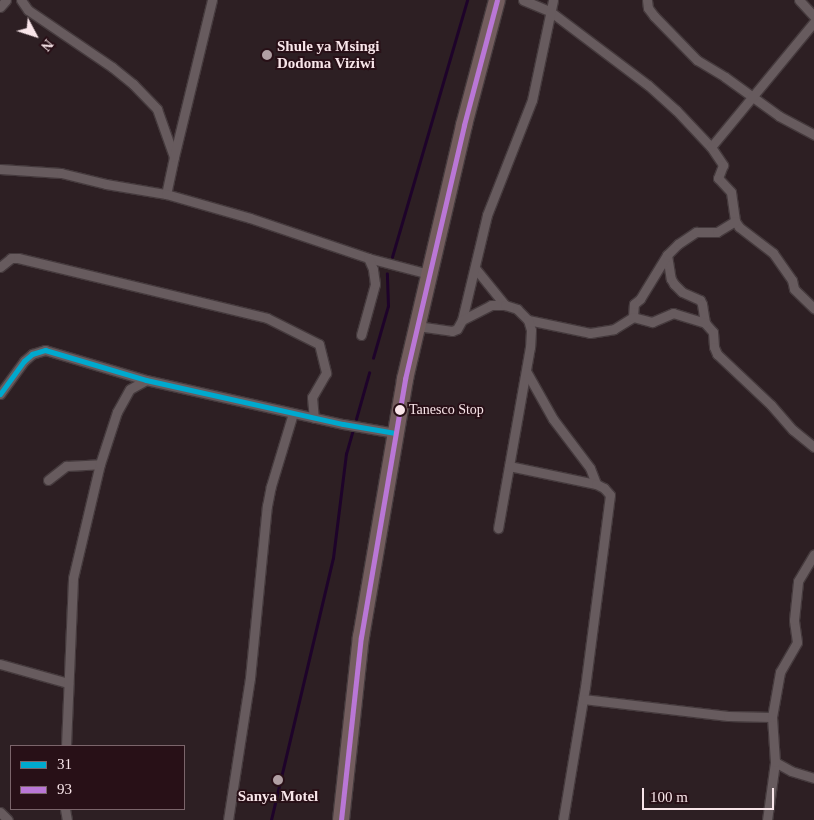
<!DOCTYPE html>
<html>
<head>
<meta charset="utf-8">
<style>
	body { margin:0 }
	#map { position:relative; width:814px; height:820px; overflow:hidden; background:#2d1f23; font-family:"Times New Roman",serif }
	div>[style] { position:absolute }
	.stream>* { height:2.5px; margin:-1.25px; padding:0 1.25px; transform-origin:1.25px; border-radius:1.25px; background:#1e032a }
	.roads { filter:drop-shadow(1px 0 #453a3d) drop-shadow(-1px 0 #453a3d) drop-shadow(0 1px #453a3d) drop-shadow(0 -1px #453a3d) }
	.street>* { height:9px; margin:-4.5px; padding:0 4.5px; transform-origin:4.5px; border-radius:4.5px; background:#675b5e }
	.highway>* { height:16px; margin:-8px; padding:0 8px; transform-origin:8px; border-radius:8px; background:#735d5e }
	.bus-1>* { height:5px; margin:-2.5px; padding:0 2.5px; transform-origin:2.5px; border-radius:2.5px; background:#00a9ce }
	.bus-2>* { height:5px; margin:-2.5px; padding:0 2.5px; transform-origin:2.5px; border-radius:2.5px; background:#ba77d6 }
	.dots>* { width:14px; height:14px; translate:-50% -50%; box-sizing:border-box; border:2px solid #281017; border-radius:50% }
	span { translate:-50% -50%; white-space:nowrap; text-align:center; line-height:1.15; -webkit-text-stroke:4px #281017; paint-order:stroke }
	.bus-label { font-size:14px; color:#f8e5e9 }
	.left { translate:0 -50%; text-align:left }
	.poi-label { font-size:15px; color:#f8e5e9; font-weight:700 }
	.legend { position:absolute; left:10px; top:745px; width:175px; height:65px; box-sizing:border-box; background:#281017; border:1px solid #7b656b; margin:0; padding:6px 9px; list-style:none; font-size:15px; color:#f8e5e9 }
	.legend li { display:flex; align-items:center; gap:10px; height:25px }
	.legend b { width:25px; border:1px solid #7b656b }
	.north { position:absolute; left:10px; top:10px; width:50px; height:50px; -webkit-text-stroke:4px #281017; paint-order:stroke; rotate:130deg; font-size:14px; font-weight:700; line-height:20px; text-align:center; color:#f8e5e9 }
	.north::after { content:''; display:block; margin:auto; width:18px; height:22px; background:#f8e5e9; clip-path:polygon(50% 0,100% 100%,50% 72%,0 100%) }
	.scale { position:absolute; left:642px; top:788px; width:132px; height:22px; box-sizing:border-box; border:2px solid #f8e5e9; border-top:0; padding-left:6px; font-size:15px; line-height:18px; white-space:nowrap; color:#f8e5e9; -webkit-text-stroke:4px #281017; paint-order:stroke }
</style>
</head>
<body>
<div id="map">
	<div class="stream">
		<div style="left:392px;top:257px;width:268px;rotate:-73.7deg"></div>
		<div style="left:373px;top:358px;width:54px;rotate:-73.9deg"></div>
		<div style="left:388px;top:306px;width:32px;rotate:-92deg"></div>
		<div style="left:356px;top:419px;width:48px;rotate:-74.2deg"></div>
		<div style="left:271px;top:820px;width:269px;rotate:-76.7deg"></div>
		<div style="left:333px;top:558px;width:105px;rotate:-82.9deg"></div>
		<div style="left:346px;top:454px;width:22px;rotate:-74deg"></div>
	</div>
	<div class="roads">
		<div class="street">
			<div style="left:21px;top:0;width:12px;rotate:55deg"></div>
			<div style="left:28px;top:10px;width:102px;rotate:34.2deg"></div>
			<div style="left:112px;top:67px;width:27px;rotate:39deg"></div>
			<div style="left:133px;top:84px;width:35px;rotate:46deg"></div>
			<div style="left:157px;top:109px;width:51px;rotate:70.5deg"></div>
			<div style="left:174px;top:157px;width:38px;rotate:102deg"></div>
			<div style="left:523px;top:0;width:30px;rotate:23deg"></div>
			<div style="left:551px;top:12px;width:121px;rotate:37deg"></div>
			<div style="left:648px;top:85px;width:38px;rotate:42deg"></div>
			<div style="left:676px;top:110px;width:51px;rotate:46.6deg"></div>
			<div style="left:711px;top:147px;width:22px;rotate:56deg"></div>
			<div style="left:723px;top:165px;width:14px;rotate:111deg"></div>
			<div style="left:718px;top:178px;width:19px;rotate:47deg"></div>
			<div style="left:731px;top:192px;width:29px;rotate:82deg"></div>
			<div style="left:735px;top:221px;width:7px;rotate:56deg"></div>
			<div style="left:739px;top:227px;width:43px;rotate:37.4deg"></div>
			<div style="left:773px;top:253px;width:33px;rotate:55deg"></div>
			<div style="left:792px;top:280px;width:9px;rotate:77deg"></div>
			<div style="left:794px;top:289px;width:28px;rotate:44deg"></div>
			<div style="left:647px;top:0;width:8px;rotate:83deg"></div>
			<div style="left:648px;top:8px;width:10px;rotate:53deg"></div>
			<div style="left:654px;top:16px;width:62px;rotate:45.7deg"></div>
			<div style="left:697px;top:60px;width:33px;rotate:31deg"></div>
			<div style="left:725px;top:77px;width:67px;rotate:35.8deg"></div>
			<div style="left:779px;top:116px;width:40px;rotate:28deg"></div>
			<div style="left:799px;top:0;width:22px;rotate:47deg"></div>
			<div style="left:0;top:7px;width:9px;rotate:-49deg"></div>
			<div style="left:711px;top:147px;width:162px;rotate:-50.5deg"></div>
			<div style="left:174px;top:157px;width:162px;rotate:-76.4deg"></div>
			<div style="left:0;top:169px;width:61px;rotate:3.8deg"></div>
			<div style="left:61px;top:173px;width:46px;rotate:13.7deg"></div>
			<div style="left:106px;top:184px;width:61px;rotate:9.5deg"></div>
			<div style="left:166px;top:194px;width:87px;rotate:15.9deg"></div>
			<div style="left:250px;top:218px;width:125px;rotate:18.7deg"></div>
			<div style="left:368px;top:258px;width:63px;rotate:14.7deg"></div>
			<div style="left:667px;top:255px;width:24px;rotate:81deg"></div>
			<div style="left:671px;top:279px;width:6px;rotate:59deg"></div>
			<div style="left:674px;top:284px;width:11px;rotate:45deg"></div>
			<div style="left:682px;top:292px;width:20px;rotate:24deg"></div>
			<div style="left:700px;top:300px;width:4px;rotate:63deg"></div>
			<div style="left:702px;top:304px;width:19px;rotate:81deg"></div>
			<div style="left:705px;top:323px;width:12px;rotate:48deg"></div>
			<div style="left:713px;top:332px;width:15px;rotate:86deg"></div>
			<div style="left:714px;top:347px;width:8px;rotate:67deg"></div>
			<div style="left:717px;top:354px;width:74px;rotate:43.4deg"></div>
			<div style="left:771px;top:405px;width:33px;rotate:49deg"></div>
			<div style="left:793px;top:430px;width:27px;rotate:39deg"></div>
			<div style="left:0;top:267px;width:14px;rotate:-39deg"></div>
			<div style="left:11px;top:258px;width:7px"></div>
			<div style="left:18px;top:258px;width:256px;rotate:13.5deg"></div>
			<div style="left:267px;top:318px;width:58px;rotate:26.6deg"></div>
			<div style="left:319px;top:344px;width:30px;rotate:76deg"></div>
			<div style="left:326px;top:373px;width:28px;rotate:120deg"></div>
			<div style="left:312px;top:397px;width:21px;rotate:85deg"></div>
			<div style="left:475px;top:268px;width:48px;rotate:51deg"></div>
			<div style="left:633px;top:317px;width:13px;rotate:-86deg"></div>
			<div style="left:634px;top:304px;width:8px;rotate:-40deg"></div>
			<div style="left:640px;top:299px;width:52px;rotate:-58.5deg"></div>
			<div style="left:667px;top:255px;width:16px;rotate:-45deg"></div>
			<div style="left:678px;top:244px;width:22px;rotate:-34deg"></div>
			<div style="left:696px;top:232px;width:21px"></div>
			<div style="left:717px;top:232px;width:21px;rotate:-31deg"></div>
			<div style="left:462px;top:320px;width:108px;rotate:-76.6deg"></div>
			<div style="left:487px;top:215px;width:123px;rotate:-68.6deg"></div>
			<div style="left:532px;top:100px;width:102px;rotate:-78.1deg"></div>
			<div style="left:528px;top:320px;width:63px;rotate:11.8deg"></div>
			<div style="left:590px;top:333px;width:24px;rotate:-9deg"></div>
			<div style="left:614px;top:329px;width:22px;rotate:-32deg"></div>
			<div style="left:633px;top:317px;width:20px;rotate:15deg"></div>
			<div style="left:652px;top:322px;width:23px;rotate:-23deg"></div>
			<div style="left:673px;top:313px;width:34px;rotate:17deg"></div>
			<div style="left:417px;top:326px;width:35px;rotate:8deg"></div>
			<div style="left:452px;top:331px;width:5px;rotate:-22deg"></div>
			<div style="left:457px;top:329px;width:10px;rotate:-61deg"></div>
			<div style="left:462px;top:320px;width:33px;rotate:-27deg"></div>
			<div style="left:491px;top:305px;width:14px"></div>
			<div style="left:505px;top:305px;width:13px;rotate:18deg"></div>
			<div style="left:517px;top:309px;width:16px;rotate:45deg"></div>
			<div style="left:528px;top:320px;width:10px;rotate:73deg"></div>
			<div style="left:531px;top:330px;width:17px;rotate:93deg"></div>
			<div style="left:530px;top:347px;width:184px;rotate:100deg"></div>
			<div style="left:361px;top:335px;width:53px;rotate:-74.6deg"></div>
			<div style="left:375px;top:284px;width:15px;rotate:-98deg"></div>
			<div style="left:373px;top:269px;width:12px;rotate:-114deg"></div>
			<div style="left:526px;top:371px;width:55px;rotate:60.6deg"></div>
			<div style="left:553px;top:419px;width:61px;rotate:52.9deg"></div>
			<div style="left:590px;top:468px;width:17px;rotate:69deg"></div>
			<div style="left:0;top:394px;width:41px;rotate:-54deg"></div>
			<div style="left:24px;top:361px;width:11px;rotate:-41deg"></div>
			<div style="left:32px;top:354px;width:14px;rotate:-17deg"></div>
			<div style="left:45px;top:350px;width:105px;rotate:16.5deg"></div>
			<div style="left:146px;top:380px;width:202px;rotate:12.6deg"></div>
			<div style="left:343px;top:424px;width:53px;rotate:9.8deg"></div>
			<div style="left:509px;top:466px;width:89px;rotate:11.7deg"></div>
			<div style="left:596px;top:484px;width:9px;rotate:27deg"></div>
			<div style="left:604px;top:488px;width:9px;rotate:49deg"></div>
			<div style="left:610px;top:495px;width:194px;rotate:97.4deg"></div>
			<div style="left:585px;top:687px;width:135px;rotate:99.4deg"></div>
			<div style="left:48px;top:480px;width:23px;rotate:-38deg"></div>
			<div style="left:66px;top:466px;width:34px;rotate:-3deg"></div>
			<div style="left:0;top:664px;width:71px;rotate:15.6deg"></div>
			<div style="left:583px;top:699px;width:146px;rotate:6.7deg"></div>
			<div style="left:728px;top:716px;width:44px;rotate:1.3deg"></div>
			<div style="left:66px;top:746px;width:168px;rotate:-87.6deg"></div>
			<div style="left:73px;top:578px;width:117px;rotate:-76.7deg"></div>
			<div style="left:100px;top:464px;width:55px;rotate:-71.9deg"></div>
			<div style="left:117px;top:412px;width:26px;rotate:-61deg"></div>
			<div style="left:130px;top:389px;width:18px;rotate:-29deg"></div>
			<div style="left:775px;top:762px;width:18px;rotate:29deg"></div>
			<div style="left:791px;top:771px;width:24px;rotate:17deg"></div>
			<div style="left:65px;top:809px;width:11px;rotate:80deg"></div>
			<div style="left:0;top:812px;width:11px;rotate:45deg"></div>
			<div style="left:228px;top:820px;width:144px;rotate:-81.2deg"></div>
			<div style="left:250px;top:678px;width:173px;rotate:-84.4deg"></div>
			<div style="left:267px;top:506px;width:20px;rotate:-79deg"></div>
			<div style="left:271px;top:486px;width:76px;rotate:-73.2deg"></div>
			<div style="left:767px;top:820px;width:59px;rotate:-82.1deg"></div>
			<div style="left:775px;top:762px;width:45px;rotate:-93.8deg"></div>
			<div style="left:772px;top:717px;width:46px;rotate:-79.9deg"></div>
			<div style="left:780px;top:672px;width:34px;rotate:-60deg"></div>
			<div style="left:797px;top:642px;width:22px;rotate:-98deg"></div>
			<div style="left:794px;top:620px;width:39px;rotate:-84deg"></div>
			<div style="left:798px;top:581px;width:31px;rotate:-59deg"></div>
		</div>
		<div class="highway">
			<div style="left:341px;top:820px;width:184px;rotate:-83.8deg"></div>
			<div style="left:361px;top:637px;width:262px;rotate:-80.3deg"></div>
			<div style="left:405px;top:379px;width:261px;rotate:-76.9deg"></div>
			<div style="left:464px;top:125px;width:129px;rotate:-75.2deg"></div>
		</div>
	</div>
	<div class="bus-1">
		<div style="left:0;top:394px;width:41px;rotate:-54deg"></div>
		<div style="left:24px;top:361px;width:11px;rotate:-41deg"></div>
		<div style="left:32px;top:354px;width:14px;rotate:-17deg"></div>
		<div style="left:45px;top:350px;width:105px;rotate:16.5deg"></div>
		<div style="left:146px;top:380px;width:202px;rotate:12.6deg"></div>
		<div style="left:343px;top:424px;width:53px;rotate:9.8deg"></div>
	</div>
	<div class="bus-2">
		<div style="left:341px;top:820px;width:184px;rotate:-83.8deg"></div>
		<div style="left:361px;top:637px;width:262px;rotate:-80.3deg"></div>
		<div style="left:405px;top:379px;width:261px;rotate:-76.9deg"></div>
		<div style="left:464px;top:125px;width:129px;rotate:-75.2deg"></div>
	</div>
	<div class="dots">
		<div style="left:267px;top:55px;background:#b1a0a4"></div>
		<div style="left:400px;top:410px;background:#f8e5e9"></div>
		<div style="left:278px;top:780px;background:#b1a0a4"></div>
	</div>
	<div class="bus-label">
		<span class="left" style="left:409px;top:410px">Tanesco Stop</span>
	</div>
	<div class="poi-label">
		<span class="left" style="left:277px;top:55px">Shule ya Msingi<br>Dodoma Viziwi</span>
		<span style="left:278px;top:797px">Sanya Motel</span>
	</div>
	<ul class="legend">
	<li><b style="height:6px;background:#00a9ce"></b>31</li>
	<li><b style="height:6px;background:#ba77d6"></b>93</li>
	</ul>
	<div class="north">N</div>
	<div class="scale">100 m</div>
</div>
</body>
</html>
